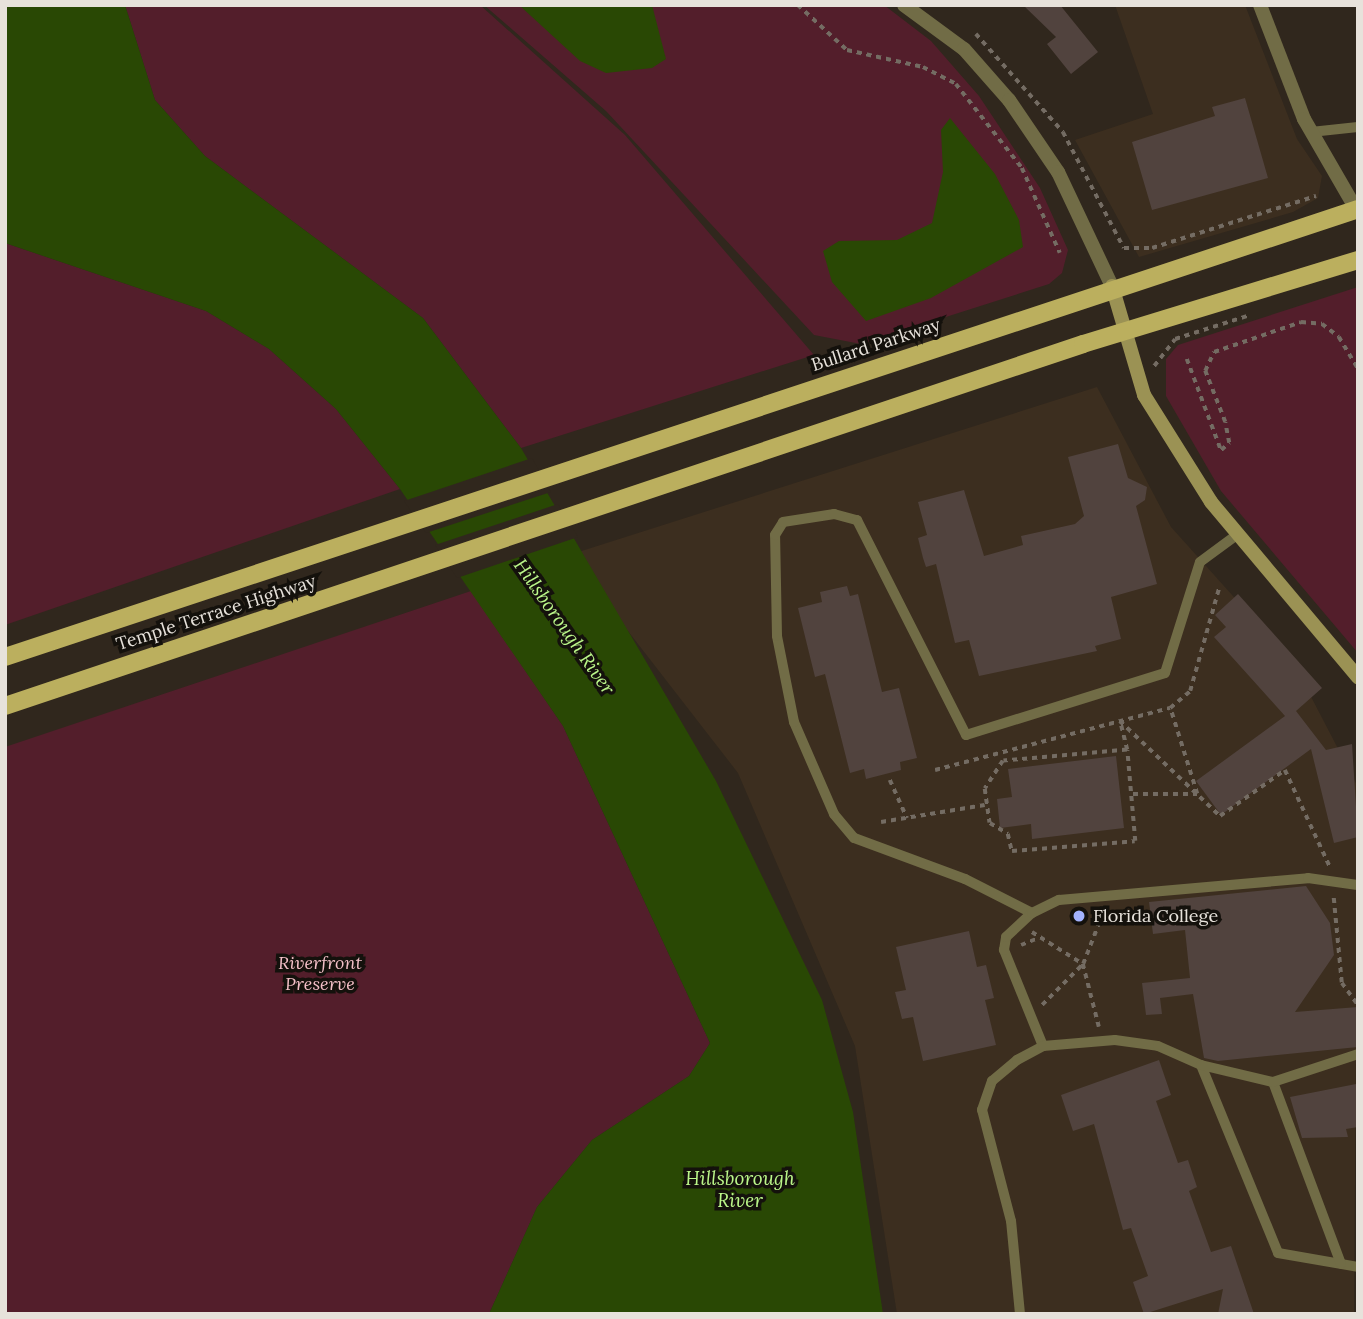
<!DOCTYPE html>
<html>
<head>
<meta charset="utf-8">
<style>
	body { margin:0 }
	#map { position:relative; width:1363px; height:1319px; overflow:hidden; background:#30271d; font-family:Lora,serif }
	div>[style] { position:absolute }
	.built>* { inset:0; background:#3c2e1f }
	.green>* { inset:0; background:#531e2b }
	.water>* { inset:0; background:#294804 }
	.pier>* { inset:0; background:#30271d }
	.building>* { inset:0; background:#51433e }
	.path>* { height:3.5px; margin-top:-1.75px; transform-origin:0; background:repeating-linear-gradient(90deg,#746c63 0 5px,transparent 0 10px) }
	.lane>* { height:10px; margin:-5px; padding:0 5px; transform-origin:5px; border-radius:5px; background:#716c46 }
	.street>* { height:14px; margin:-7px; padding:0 7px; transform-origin:7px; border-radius:7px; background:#716c46 }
	.secondary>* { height:14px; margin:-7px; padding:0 7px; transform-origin:7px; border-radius:7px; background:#9b9254 }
	.primary>* { height:18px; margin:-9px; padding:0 9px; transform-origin:9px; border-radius:9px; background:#bbaf5e }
	.dots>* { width:19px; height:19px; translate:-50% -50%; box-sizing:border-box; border:4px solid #14110c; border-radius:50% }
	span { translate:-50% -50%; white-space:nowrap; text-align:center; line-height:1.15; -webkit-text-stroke:7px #14110c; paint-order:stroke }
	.street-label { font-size:18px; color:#e7e2db }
	.poi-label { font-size:18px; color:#e7e2db }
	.left { translate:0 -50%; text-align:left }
	.park-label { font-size:18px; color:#f3bfc7; font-style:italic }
	.water-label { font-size:19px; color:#bbf78a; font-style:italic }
	.frame { position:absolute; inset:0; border:7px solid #e7e2db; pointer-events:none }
</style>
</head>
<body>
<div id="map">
	<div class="built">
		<div style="clip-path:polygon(1115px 5px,1245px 5px,1297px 139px,1322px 176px,1318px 198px,1293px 212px,1139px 257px,1075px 140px,1153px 114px)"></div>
		<div style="clip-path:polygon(1097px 387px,1171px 527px,1294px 664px,1358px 787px,1354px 1314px,897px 1314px,855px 1046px,738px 773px,569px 555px)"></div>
	</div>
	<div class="green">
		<div style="clip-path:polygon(125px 5px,480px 5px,625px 135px,814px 355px,521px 448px,423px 318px,205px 156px,155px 100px)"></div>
		<div style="clip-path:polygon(484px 5px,884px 5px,931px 41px,979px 96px,1040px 188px,1068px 250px,1062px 273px,1049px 284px,861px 344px,814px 335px,606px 111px)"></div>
		<div style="clip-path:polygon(5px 243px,206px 311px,269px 349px,336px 409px,400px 489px,5px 625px)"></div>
		<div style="clip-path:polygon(1358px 287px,1358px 653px,1221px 491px,1166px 396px,1166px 359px,1178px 345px)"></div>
		<div style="clip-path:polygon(471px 591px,563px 726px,710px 1043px,689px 1076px,592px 1140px,537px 1207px,489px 1314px,5px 1314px,5px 747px)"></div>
	</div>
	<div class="water">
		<div style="clip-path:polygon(5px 5px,125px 5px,155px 100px,205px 156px,423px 318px,521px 448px,716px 781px,822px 1000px,853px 1112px,883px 1314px,489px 1314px,537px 1207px,592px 1140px,689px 1076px,710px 1043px,563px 726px,400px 489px,336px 409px,269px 349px,206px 311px,5px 243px)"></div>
		<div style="clip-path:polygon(519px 5px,652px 5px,666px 59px,652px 68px,606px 73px,580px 61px)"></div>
		<div style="clip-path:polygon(950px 118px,995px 174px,1019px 220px,1023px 247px,931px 298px,866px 321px,832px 282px,823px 251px,839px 241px,897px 240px,932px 223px,943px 172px,941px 130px)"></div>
	</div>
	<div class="pier">
		<div style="clip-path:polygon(532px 458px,551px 492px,426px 533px,404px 501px)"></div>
		<div style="clip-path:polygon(558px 504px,578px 537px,457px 578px,435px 545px)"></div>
	</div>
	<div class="building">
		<div style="clip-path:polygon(1023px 5px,1060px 5px,1098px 52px,1071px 74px,1047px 44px,1056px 37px)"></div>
		<div style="clip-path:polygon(1245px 98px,1268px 178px,1152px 210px,1132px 142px,1215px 116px,1212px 107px)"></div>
		<div style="clip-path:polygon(1118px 444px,1128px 478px,1147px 487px,1145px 500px,1136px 506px,1157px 584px,1111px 597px,1121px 639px,1095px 646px,1097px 651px,979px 676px,969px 640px,955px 643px,936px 564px,926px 567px,923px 558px,918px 538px,927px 535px,918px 502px,964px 490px,984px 556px,1023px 545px,1021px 536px,1075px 524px,1084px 516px,1068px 457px)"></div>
		<div style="clip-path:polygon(847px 586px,850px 596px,858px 594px,882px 692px,899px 688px,917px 758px,900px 762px,901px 770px,866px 779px,864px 769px,850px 773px,825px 674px,815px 677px,798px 608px,822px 602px,820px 592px)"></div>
		<div style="clip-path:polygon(1238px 594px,1322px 688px,1296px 711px,1326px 750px,1352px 744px,1358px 837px,1334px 843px,1311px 749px,1221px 815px,1196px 781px,1285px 716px,1214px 637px,1226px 627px,1215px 615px)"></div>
		<div style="clip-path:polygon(1116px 756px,1124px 828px,1032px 839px,1031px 824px,1000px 828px,997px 799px,1012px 797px,1008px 769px)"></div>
		<div style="clip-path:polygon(1306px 886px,1330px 923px,1334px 955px,1295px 1012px,1358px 1007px,1358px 1047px,1218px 1061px,1204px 1058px,1193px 994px,1160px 998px,1162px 1014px,1146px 1015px,1142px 983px,1190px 978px,1185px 930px,1153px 934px,1149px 902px)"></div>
		<div style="clip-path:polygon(969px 931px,977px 967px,986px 965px,994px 998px,985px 1000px,996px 1045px,923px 1061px,913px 1017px,902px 1019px,895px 992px,906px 990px,896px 947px)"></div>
		<div style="clip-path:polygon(1159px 1060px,1171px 1095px,1156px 1101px,1178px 1163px,1188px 1160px,1197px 1187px,1189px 1191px,1211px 1252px,1231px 1246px,1254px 1314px,1218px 1314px,1223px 1289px,1144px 1314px,1133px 1282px,1148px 1276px,1131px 1228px,1123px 1230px,1094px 1124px,1073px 1131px,1061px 1095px)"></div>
		<div style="clip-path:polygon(1356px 1084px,1358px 1127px,1346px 1129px,1348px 1137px,1302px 1138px,1290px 1097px)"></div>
	</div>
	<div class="path">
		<div style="left:798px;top:5px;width:67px;rotate:42.6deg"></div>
		<div style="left:847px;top:50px;width:78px;rotate:12.6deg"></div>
		<div style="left:923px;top:67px;width:37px;rotate:27deg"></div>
		<div style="left:956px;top:84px;width:107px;rotate:51.8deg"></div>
		<div style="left:1022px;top:168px;width:93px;rotate:65.9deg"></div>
		<div style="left:976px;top:34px;width:131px;rotate:48.4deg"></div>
		<div style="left:1063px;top:132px;width:131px;rotate:62.3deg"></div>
		<div style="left:1124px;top:248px;width:28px"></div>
		<div style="left:1152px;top:248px;width:172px;rotate:-17.6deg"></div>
		<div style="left:1187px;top:359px;width:97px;rotate:69.5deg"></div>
		<div style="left:1221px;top:450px;width:11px;rotate:-41deg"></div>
		<div style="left:1229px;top:443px;width:21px;rotate:-101deg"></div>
		<div style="left:1225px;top:422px;width:55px;rotate:-111.4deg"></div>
		<div style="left:1205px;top:371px;width:21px;rotate:-65deg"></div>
		<div style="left:1214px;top:352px;width:92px;rotate:-19deg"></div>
		<div style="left:1301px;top:322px;width:21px;rotate:5deg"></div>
		<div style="left:1322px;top:324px;width:21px;rotate:37deg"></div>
		<div style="left:1339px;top:337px;width:37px;rotate:59deg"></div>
		<div style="left:1154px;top:366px;width:34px;rotate:-52deg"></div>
		<div style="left:1175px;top:339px;width:76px;rotate:-17.7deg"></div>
		<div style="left:1127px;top:750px;width:124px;rotate:174.9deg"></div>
		<div style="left:1003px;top:761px;width:33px;rotate:123deg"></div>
		<div style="left:985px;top:789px;width:34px;rotate:82deg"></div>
		<div style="left:990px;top:823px;width:21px;rotate:31deg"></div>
		<div style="left:1008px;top:834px;width:17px;rotate:77deg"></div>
		<div style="left:1012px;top:851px;width:123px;rotate:-4.6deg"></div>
		<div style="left:1135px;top:841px;width:91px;rotate:-95deg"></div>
		<div style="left:1127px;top:750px;width:30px;rotate:-104deg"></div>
		<div style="left:1120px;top:721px;width:138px;rotate:43.5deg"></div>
		<div style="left:1220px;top:816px;width:80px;rotate:-35.3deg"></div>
		<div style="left:1285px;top:770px;width:107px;rotate:65.1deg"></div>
		<div style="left:935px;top:770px;width:243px;rotate:-14.8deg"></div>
		<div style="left:1170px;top:708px;width:26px;rotate:-40deg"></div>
		<div style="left:1190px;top:691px;width:107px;rotate:-74.3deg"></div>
		<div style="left:890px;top:780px;width:42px;rotate:65.9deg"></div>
		<div style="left:1133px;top:794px;width:64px"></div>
		<div style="left:1197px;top:794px;width:90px;rotate:-107.4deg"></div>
		<div style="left:881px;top:822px;width:105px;rotate:-9.3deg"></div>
		<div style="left:1334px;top:898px;width:85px;rotate:84.6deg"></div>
		<div style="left:1342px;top:983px;width:26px;rotate:54deg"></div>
		<div style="left:1032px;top:932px;width:60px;rotate:32.1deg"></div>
		<div style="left:1083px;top:964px;width:65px;rotate:75.7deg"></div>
		<div style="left:1021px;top:945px;width:18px;rotate:-22deg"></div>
		<div style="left:1042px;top:1005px;width:58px;rotate:-45deg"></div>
		<div style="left:1083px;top:964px;width:44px;rotate:-68.7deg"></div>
	</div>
	<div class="lane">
		<div style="left:1311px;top:132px;width:47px;rotate:-6.1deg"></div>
		<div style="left:1032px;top:913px;width:75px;rotate:-153.1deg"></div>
		<div style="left:965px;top:879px;width:118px;rotate:-159.7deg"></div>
		<div style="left:854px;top:838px;width:31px;rotate:-130deg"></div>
		<div style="left:834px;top:814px;width:100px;rotate:-113.5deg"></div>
		<div style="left:794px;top:722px;width:88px;rotate:-101.2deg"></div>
		<div style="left:777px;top:636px;width:101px;rotate:-91.1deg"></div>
		<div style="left:775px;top:535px;width:15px;rotate:-58deg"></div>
		<div style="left:783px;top:522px;width:52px;rotate:-8.9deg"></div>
		<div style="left:834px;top:514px;width:24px;rotate:15deg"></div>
		<div style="left:857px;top:520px;width:241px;rotate:63.1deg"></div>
		<div style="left:966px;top:735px;width:208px;rotate:-17.3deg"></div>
		<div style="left:1165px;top:673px;width:116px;rotate:-72.5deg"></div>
		<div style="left:1200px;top:562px;width:47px;rotate:-36.4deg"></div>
		<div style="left:1043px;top:1046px;width:104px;rotate:-112.1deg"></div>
		<div style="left:1004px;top:950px;width:13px;rotate:-81deg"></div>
		<div style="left:1006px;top:937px;width:35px;rotate:-43deg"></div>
		<div style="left:1032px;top:913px;width:30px;rotate:-26deg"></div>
		<div style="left:1059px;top:900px;width:250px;rotate:-5deg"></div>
		<div style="left:1308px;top:878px;width:50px;rotate:8deg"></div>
		<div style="left:1201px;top:1065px;width:203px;rotate:67.7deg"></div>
		<div style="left:1278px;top:1253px;width:81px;rotate:9.9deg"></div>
		<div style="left:1273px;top:1082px;width:194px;rotate:69.5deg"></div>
		<div style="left:1020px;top:1314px;width:93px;rotate:-95.5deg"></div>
		<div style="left:1011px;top:1221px;width:115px;rotate:-104.6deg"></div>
		<div style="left:982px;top:1110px;width:31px;rotate:-71deg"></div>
		<div style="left:992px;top:1081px;width:33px;rotate:-40deg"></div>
		<div style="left:1017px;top:1060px;width:30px;rotate:-28deg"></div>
		<div style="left:1043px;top:1046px;width:72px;rotate:-4.8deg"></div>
		<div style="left:1115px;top:1040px;width:43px;rotate:7.9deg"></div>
		<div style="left:1158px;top:1046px;width:47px;rotate:23.8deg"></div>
		<div style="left:1201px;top:1065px;width:74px;rotate:13.3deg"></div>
		<div style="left:1273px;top:1082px;width:89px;rotate:-18.2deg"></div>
	</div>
	<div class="street">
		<div style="left:904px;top:5px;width:74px;rotate:36.3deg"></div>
		<div style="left:964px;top:49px;width:68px;rotate:48.6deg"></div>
		<div style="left:1009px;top:100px;width:87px;rotate:55.8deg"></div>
		<div style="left:1058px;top:172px;width:126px;rotate:64.7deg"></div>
		<div style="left:1260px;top:5px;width:122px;rotate:68.9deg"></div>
		<div style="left:1304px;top:119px;width:104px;rotate:60deg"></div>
	</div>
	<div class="secondary">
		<div style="left:1112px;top:286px;width:114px;rotate:73.6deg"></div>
		<div style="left:1144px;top:395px;width:126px;rotate:57.9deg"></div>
		<div style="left:1211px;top:502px;width:229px;rotate:50deg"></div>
	</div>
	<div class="primary">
		<div style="left:5px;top:657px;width:1425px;rotate:-18.32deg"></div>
		<div style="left:5px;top:706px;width:1137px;rotate:-18.56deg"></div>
		<div style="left:1083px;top:344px;width:288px;rotate:-17deg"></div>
	</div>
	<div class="dots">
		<div style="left:1079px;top:916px;background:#a3b2fd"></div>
	</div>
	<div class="street-label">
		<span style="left:876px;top:345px;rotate:-18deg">Bullard Parkway</span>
		<span style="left:216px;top:613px;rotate:-18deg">Temple Terrace Highway</span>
	</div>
	<div class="poi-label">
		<span class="left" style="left:1093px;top:916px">Florida College</span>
	</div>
	<div class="park-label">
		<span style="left:320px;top:974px">Riverfront<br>Preserve</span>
	</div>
	<div class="water-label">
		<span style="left:564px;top:627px;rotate:55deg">Hillsborough River</span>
		<span style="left:740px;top:1190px">Hillsborough<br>River</span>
	</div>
	<div class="frame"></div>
</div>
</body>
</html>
